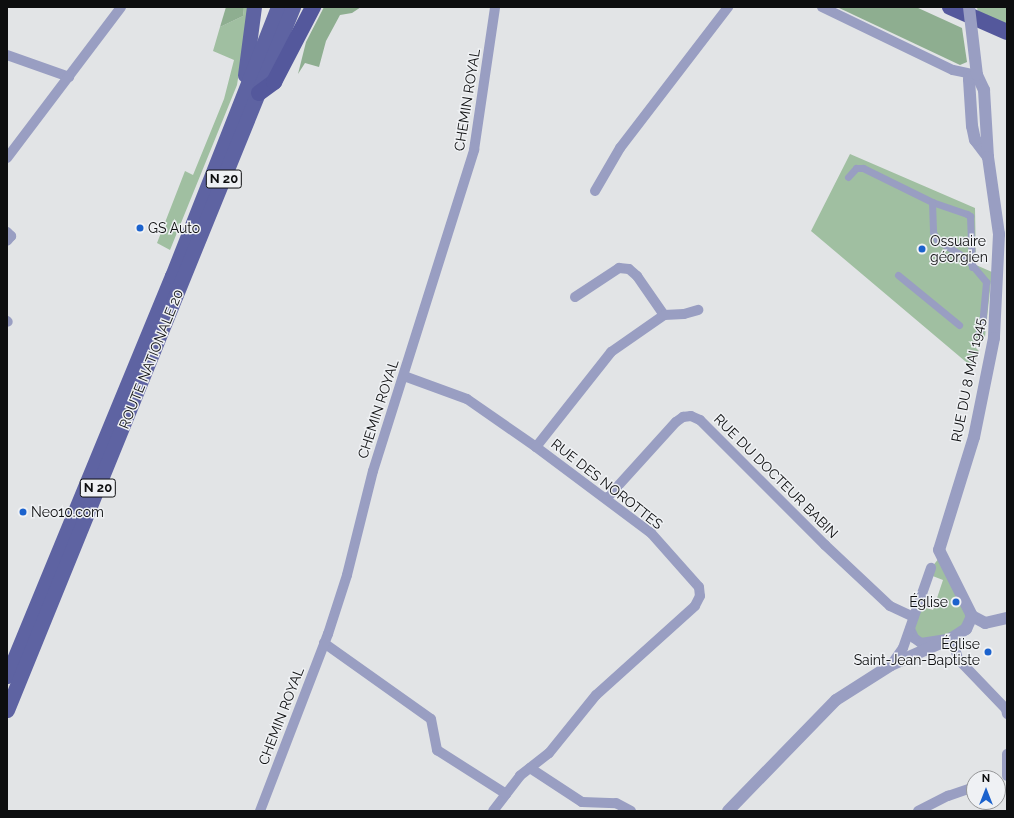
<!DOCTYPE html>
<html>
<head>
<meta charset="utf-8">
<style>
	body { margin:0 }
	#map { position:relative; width:1014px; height:818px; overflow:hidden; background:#e2e4e6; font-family:Raleway,sans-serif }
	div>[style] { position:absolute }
	.green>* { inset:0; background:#a0bfa1 }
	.forest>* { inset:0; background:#8eae90 }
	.pedestrian>* { height:7px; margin:-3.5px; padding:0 3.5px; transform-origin:3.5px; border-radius:3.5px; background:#999ec2 }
	.minor>* { height:10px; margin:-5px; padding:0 5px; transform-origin:5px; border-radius:5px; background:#999ec2 }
	.tertiary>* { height:12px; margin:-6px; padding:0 6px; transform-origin:6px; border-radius:6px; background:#999ec2 }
	.primary>* { height:15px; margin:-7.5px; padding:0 7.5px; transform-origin:7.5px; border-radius:7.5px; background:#5e63a2 }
	.trunk>* { height:16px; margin:-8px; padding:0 8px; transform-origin:8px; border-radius:8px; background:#54589c }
	.tertiary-bridge>* { height:12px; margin:-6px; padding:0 6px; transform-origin:6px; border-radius:6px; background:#999ec2 }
	.dots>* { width:11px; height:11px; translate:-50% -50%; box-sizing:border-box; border:2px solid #eff1f4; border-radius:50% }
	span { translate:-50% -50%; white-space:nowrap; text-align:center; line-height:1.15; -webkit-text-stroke:3px #eff1f4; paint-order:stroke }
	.shield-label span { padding:1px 3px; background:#eff1f4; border:1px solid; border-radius:3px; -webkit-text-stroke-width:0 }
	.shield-label { font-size:13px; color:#0d0e0f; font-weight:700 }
	.street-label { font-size:14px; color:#0d0e0f }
	.poi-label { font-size:14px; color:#0d0e0f }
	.left { translate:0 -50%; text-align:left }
	.right { translate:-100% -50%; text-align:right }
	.frame { position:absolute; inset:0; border:8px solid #0d0e0f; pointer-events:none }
	.north { position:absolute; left:966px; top:770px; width:40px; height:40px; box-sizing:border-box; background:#eff1f4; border:1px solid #959698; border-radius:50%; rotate:0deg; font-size:11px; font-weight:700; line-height:16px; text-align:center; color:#0d0e0f }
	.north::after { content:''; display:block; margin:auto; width:14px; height:18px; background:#1b62cd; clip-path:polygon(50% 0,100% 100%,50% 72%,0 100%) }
</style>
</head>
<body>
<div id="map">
	<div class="green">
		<div style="clip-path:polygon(244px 7px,249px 7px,237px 85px,170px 250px,157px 243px,185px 171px,193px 175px,224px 99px,234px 60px,213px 51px,220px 27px,243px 16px)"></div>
		<div style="clip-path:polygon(977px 7px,1007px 7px,1007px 25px,978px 13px)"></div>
		<div style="clip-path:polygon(850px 154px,975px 208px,976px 265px,992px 272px,985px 337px,982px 336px,974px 346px,979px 351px,972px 367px,811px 231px)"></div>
		<div style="clip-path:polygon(evenodd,940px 557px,972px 616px,966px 629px,926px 644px,910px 629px,931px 568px,940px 557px,930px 575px,943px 580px,933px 610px,920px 606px,930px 575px)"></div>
	</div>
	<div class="forest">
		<div style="clip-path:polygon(226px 7px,244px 7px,243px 16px,220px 27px)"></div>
		<div style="clip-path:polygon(324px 7px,361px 7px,352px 13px,340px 15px,326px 41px,319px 67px,305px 63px,298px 74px,306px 42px)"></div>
		<div style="clip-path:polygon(837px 7px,916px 7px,962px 28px,967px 62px,960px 65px)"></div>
	</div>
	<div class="pedestrian">
		<div style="left:848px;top:177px;width:12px;rotate:-48deg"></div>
		<div style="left:856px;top:168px;width:7px"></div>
		<div style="left:863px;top:168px;width:77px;rotate:26.2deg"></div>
		<div style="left:932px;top:202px;width:37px;rotate:19deg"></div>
		<div style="left:967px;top:214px;width:4px;rotate:34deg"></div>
		<div style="left:970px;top:216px;width:51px;rotate:87.8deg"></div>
		<div style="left:932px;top:202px;width:30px;rotate:88deg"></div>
		<div style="left:933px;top:232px;width:9px;rotate:63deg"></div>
		<div style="left:937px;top:240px;width:36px;rotate:32deg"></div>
		<div style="left:967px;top:259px;width:30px;rotate:50deg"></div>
		<div style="left:986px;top:282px;width:44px;rotate:95.2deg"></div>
		<div style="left:982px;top:326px;width:7px;rotate:117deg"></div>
		<div style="left:898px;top:275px;width:79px;rotate:39.3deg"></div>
	</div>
	<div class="minor">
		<div style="left:822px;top:7px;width:145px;rotate:25.7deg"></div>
		<div style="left:953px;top:70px;width:25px;rotate:12deg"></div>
		<div style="left:7px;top:55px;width:66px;rotate:19.5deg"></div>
		<div style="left:7px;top:158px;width:189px;rotate:-52.9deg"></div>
		<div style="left:595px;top:191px;width:50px;rotate:-59.8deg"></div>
		<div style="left:620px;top:148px;width:178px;rotate:-52.5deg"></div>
		<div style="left:7px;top:232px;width:6px;rotate:45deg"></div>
		<div style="left:11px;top:236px;width:6px;rotate:129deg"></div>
		<div style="left:575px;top:297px;width:53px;rotate:-33.4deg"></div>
		<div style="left:619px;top:268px;width:10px;rotate:6deg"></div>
		<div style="left:629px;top:269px;width:11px;rotate:41deg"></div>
		<div style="left:637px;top:276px;width:47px;rotate:55.3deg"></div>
		<div style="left:7px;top:321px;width:1px;rotate:45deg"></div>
		<div style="left:404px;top:376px;width:67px;rotate:20.1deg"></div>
		<div style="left:467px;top:399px;width:84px;rotate:34.8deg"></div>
		<div style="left:536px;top:447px;width:144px;rotate:36.8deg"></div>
		<div style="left:651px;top:533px;width:72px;rotate:48.4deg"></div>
		<div style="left:699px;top:587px;width:9px;rotate:84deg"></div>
		<div style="left:700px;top:596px;width:11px;rotate:117deg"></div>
		<div style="left:695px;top:606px;width:133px;rotate:138deg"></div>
		<div style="left:596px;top:695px;width:75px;rotate:129deg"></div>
		<div style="left:549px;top:753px;width:37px;rotate:142deg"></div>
		<div style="left:520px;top:776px;width:44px;rotate:127.6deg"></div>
		<div style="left:536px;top:447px;width:121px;rotate:-51.7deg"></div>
		<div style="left:611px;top:352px;width:65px;rotate:-34.9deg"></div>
		<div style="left:664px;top:315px;width:20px;rotate:-3deg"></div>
		<div style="left:684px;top:314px;width:15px;rotate:-16deg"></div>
		<div style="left:607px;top:498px;width:103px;rotate:-47.8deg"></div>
		<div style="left:676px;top:422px;width:9px;rotate:-36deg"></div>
		<div style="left:683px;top:417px;width:8px;rotate:-7deg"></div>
		<div style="left:691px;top:416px;width:10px;rotate:24deg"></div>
		<div style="left:700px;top:420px;width:177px;rotate:45deg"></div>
		<div style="left:825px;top:545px;width:89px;rotate:43.2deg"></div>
		<div style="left:890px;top:606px;width:26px;rotate:25deg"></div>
		<div style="left:910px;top:629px;width:10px;rotate:66deg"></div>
		<div style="left:914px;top:638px;width:9px;rotate:36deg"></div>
		<div style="left:921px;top:643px;width:31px;rotate:-9deg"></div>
		<div style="left:952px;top:638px;width:22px;rotate:74deg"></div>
		<div style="left:958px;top:659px;width:69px;rotate:46.2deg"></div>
		<div style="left:1006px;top:709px;width:5px;rotate:79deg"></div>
		<div style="left:324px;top:643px;width:131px;rotate:35.4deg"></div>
		<div style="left:431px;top:719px;width:32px;rotate:79deg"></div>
		<div style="left:437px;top:750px;width:82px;rotate:32.5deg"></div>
		<div style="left:891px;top:665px;width:21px;rotate:-55deg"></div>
		<div style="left:903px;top:648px;width:85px;rotate:-70.7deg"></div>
		<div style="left:1007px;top:754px;width:22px;rotate:90deg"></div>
		<div style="left:530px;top:768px;width:62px;rotate:33.2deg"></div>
		<div style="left:582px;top:802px;width:34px;rotate:2deg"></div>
		<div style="left:616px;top:803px;width:17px;rotate:28deg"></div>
		<div style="left:260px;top:811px;width:190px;rotate:-69deg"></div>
		<div style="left:328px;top:634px;width:62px;rotate:-72.1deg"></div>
		<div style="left:347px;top:575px;width:107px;rotate:-76deg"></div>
		<div style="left:373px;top:471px;width:337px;rotate:-72.5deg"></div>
		<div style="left:474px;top:150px;width:145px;rotate:-81.6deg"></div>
		<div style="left:918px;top:811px;width:34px;rotate:-27deg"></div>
		<div style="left:948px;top:796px;width:28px;rotate:-19deg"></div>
	</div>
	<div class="tertiary">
		<div style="left:988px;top:157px;width:21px;rotate:-127deg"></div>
		<div style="left:975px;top:140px;width:14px;rotate:-102deg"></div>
		<div style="left:972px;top:126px;width:47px;rotate:-93.7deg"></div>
		<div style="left:969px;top:79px;width:9px;rotate:-27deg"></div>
		<div style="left:977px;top:75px;width:17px;rotate:65deg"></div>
		<div style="left:984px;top:90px;width:67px;rotate:86.6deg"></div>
		<div style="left:988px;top:157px;width:78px;rotate:81.9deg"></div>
		<div style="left:999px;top:234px;width:104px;rotate:92.8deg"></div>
		<div style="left:994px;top:338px;width:101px;rotate:101.4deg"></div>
		<div style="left:974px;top:437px;width:118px;rotate:107.2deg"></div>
		<div style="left:939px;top:550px;width:74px;rotate:63.4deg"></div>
		<div style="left:972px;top:616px;width:15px;rotate:28deg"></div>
		<div style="left:985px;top:623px;width:23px;rotate:-13deg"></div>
		<div style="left:728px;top:811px;width:155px;rotate:-45.8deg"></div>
		<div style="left:836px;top:700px;width:65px;rotate:-32.5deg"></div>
		<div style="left:891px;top:665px;width:67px;rotate:-23.9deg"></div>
		<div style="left:952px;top:638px;width:17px;rotate:-33deg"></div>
		<div style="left:966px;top:629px;width:14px;rotate:-65deg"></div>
	</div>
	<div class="primary">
		<div style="left:245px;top:75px;width:69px;rotate:-82.5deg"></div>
		<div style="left:7px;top:676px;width:433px;rotate:-67.6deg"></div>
		<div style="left:172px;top:276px;width:289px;rotate:-68.5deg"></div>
		<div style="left:7px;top:710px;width:759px;rotate:-67.86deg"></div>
	</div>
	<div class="trunk">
		<div style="left:950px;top:7px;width:62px;rotate:23.7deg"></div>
		<div style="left:259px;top:93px;width:19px;rotate:-36deg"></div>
		<div style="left:274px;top:82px;width:85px;rotate:-62.5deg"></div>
	</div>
	<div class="tertiary-bridge">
		<div style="left:969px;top:7px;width:68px;rotate:83.3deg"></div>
	</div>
	<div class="dots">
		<div style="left:140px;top:228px;background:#1b62cd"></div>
		<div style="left:922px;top:249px;background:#1b62cd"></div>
		<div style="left:23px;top:512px;background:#1b62cd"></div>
		<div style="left:956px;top:602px;background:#1b62cd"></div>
		<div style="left:988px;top:652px;background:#1b62cd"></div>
	</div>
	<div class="shield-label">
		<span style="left:224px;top:179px">N 20</span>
		<span style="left:98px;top:488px">N 20</span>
	</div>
	<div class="street-label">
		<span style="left:467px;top:100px;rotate:-81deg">CHEMIN ROYAL</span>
		<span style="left:151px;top:359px;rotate:-68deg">ROUTE NATIONALE 20</span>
		<span style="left:968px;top:380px;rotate:-79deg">RUE DU 8 MAI 1945</span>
		<span style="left:378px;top:409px;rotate:-72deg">CHEMIN ROYAL</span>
		<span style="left:776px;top:476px;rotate:45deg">RUE DU DOCTEUR BABIN</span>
		<span style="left:607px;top:484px;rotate:38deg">RUE DES NOROTTES</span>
		<span style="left:281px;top:716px;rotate:-69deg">CHEMIN ROYAL</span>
	</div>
	<div class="poi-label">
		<span class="left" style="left:148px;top:228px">GS Auto</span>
		<span class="left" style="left:930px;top:249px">Ossuaire<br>géorgien</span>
		<span class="left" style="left:31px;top:512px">Neo10.com</span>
		<span class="right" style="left:948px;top:602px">Église</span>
		<span class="right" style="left:980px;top:652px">Église<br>Saint-Jean-Baptiste</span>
	</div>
	<div class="frame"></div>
	<div class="north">N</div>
</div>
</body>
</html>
